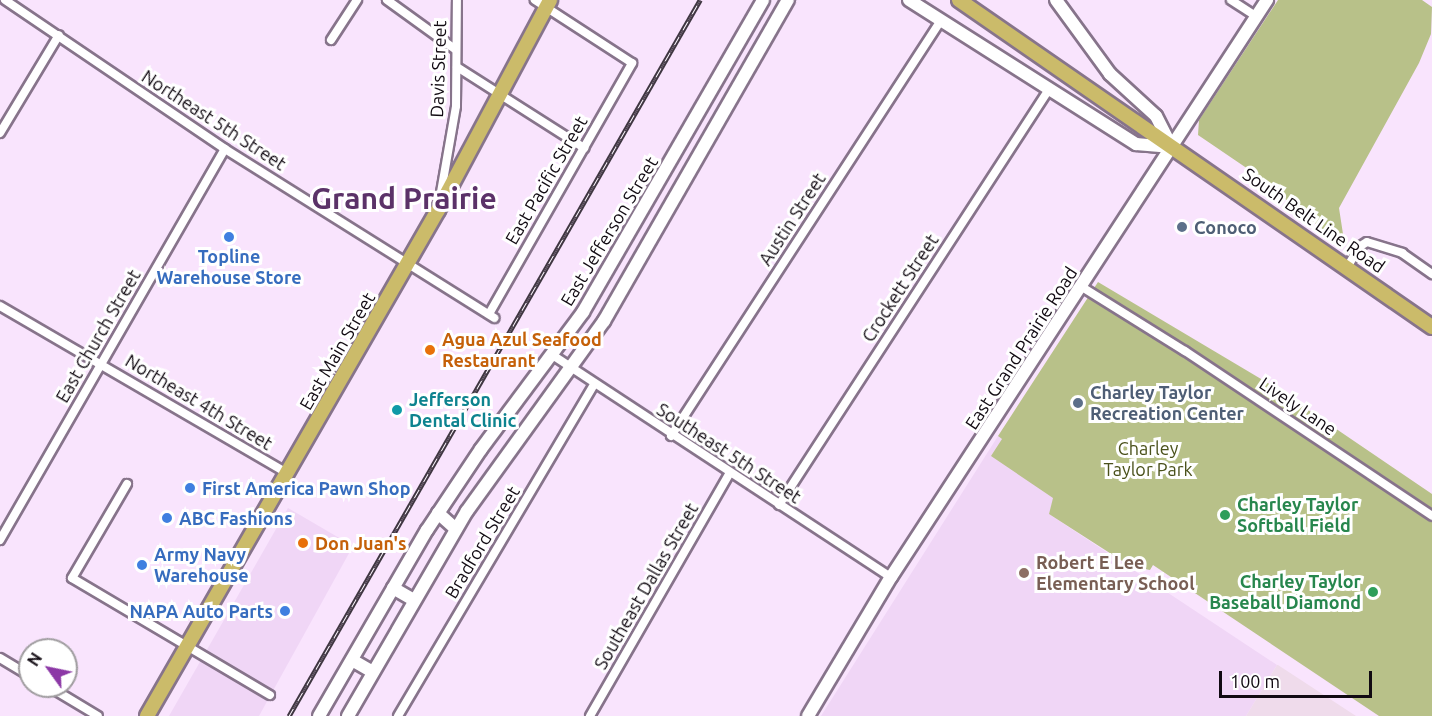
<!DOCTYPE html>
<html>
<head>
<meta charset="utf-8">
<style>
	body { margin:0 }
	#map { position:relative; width:1432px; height:716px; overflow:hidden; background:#f9e4fd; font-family:Ubuntu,sans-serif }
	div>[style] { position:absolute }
	.built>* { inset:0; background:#f0d6f6 }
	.industrial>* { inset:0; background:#efdbeb }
	.green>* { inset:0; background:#b8c189 }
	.roads { filter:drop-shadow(2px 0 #87748b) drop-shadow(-2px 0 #87748b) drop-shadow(0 2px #87748b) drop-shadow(0 -2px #87748b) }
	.street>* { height:8px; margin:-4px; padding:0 4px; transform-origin:4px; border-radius:4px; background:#fff }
	.secondary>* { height:12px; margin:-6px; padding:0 6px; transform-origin:6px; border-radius:6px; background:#fff }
	.primary>* { height:14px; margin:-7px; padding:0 7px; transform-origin:7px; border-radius:7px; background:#cbbb6a }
	.rail>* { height:5px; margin-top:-2.5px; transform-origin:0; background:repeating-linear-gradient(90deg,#fff 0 9px,#3f3641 0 18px); box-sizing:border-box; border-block:2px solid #3f3641 }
	.dots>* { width:16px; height:16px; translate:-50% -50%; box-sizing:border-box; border:3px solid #fff; border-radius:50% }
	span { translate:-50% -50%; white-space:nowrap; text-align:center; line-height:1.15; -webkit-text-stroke:6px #fff; paint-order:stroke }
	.street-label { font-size:18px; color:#110a12 }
	.service-label { font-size:18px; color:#4e5e75; font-weight:700 }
	.left { translate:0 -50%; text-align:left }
	.shop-label { font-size:18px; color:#366cbe; font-weight:700 }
	.right { translate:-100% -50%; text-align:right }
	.food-label { font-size:18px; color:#c56008; font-weight:700 }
	.culture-label { font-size:18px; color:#0d838f; font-weight:700 }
	.park-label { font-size:18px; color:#4a511b }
	.leisure-label { font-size:18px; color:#27864d; font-weight:700 }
	.education-label { font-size:18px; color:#785e54; font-weight:700 }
	.town-label { font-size:30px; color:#5b3268; font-weight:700 }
	.north { position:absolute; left:18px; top:638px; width:60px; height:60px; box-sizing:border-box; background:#fff; border:2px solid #a09da0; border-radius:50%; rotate:303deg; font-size:16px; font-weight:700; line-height:24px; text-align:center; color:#110a12 }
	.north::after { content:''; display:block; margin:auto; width:21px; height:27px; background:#8c38a6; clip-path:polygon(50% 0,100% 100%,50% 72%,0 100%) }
	.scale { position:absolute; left:1219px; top:671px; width:153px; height:27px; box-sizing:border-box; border:3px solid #110a12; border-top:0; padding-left:8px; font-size:18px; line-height:21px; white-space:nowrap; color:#110a12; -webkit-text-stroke:4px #fff; paint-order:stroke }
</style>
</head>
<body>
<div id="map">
	<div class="built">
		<div style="clip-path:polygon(998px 436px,1047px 472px,1056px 490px,1049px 514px,1277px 665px,1246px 716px,821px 716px)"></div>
		<div style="clip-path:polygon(288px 508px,353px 546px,259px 716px,169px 716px)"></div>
	</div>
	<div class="industrial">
		<div style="clip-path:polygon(1277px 665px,1278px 665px,1356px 716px,1246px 716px)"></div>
	</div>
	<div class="green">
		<div style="clip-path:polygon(1278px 0,1422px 0,1432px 7px,1431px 34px,1419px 63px,1339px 208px,1343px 234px,1337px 241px,1248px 169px,1198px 135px,1199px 120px)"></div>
		<div style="clip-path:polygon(1098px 282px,1273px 386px,1432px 494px,1432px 716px,1379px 716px,1153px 565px,1150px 570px,1130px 566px,1049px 514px,1053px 498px,991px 456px,1002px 439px,998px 436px)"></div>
	</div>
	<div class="roads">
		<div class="street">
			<div style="left:5px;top:0;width:266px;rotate:34.1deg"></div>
			<div style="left:225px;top:149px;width:318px;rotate:32.1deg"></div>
			<div style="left:387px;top:0;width:85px;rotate:35.9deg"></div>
			<div style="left:1231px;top:0;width:30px;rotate:33deg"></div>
			<div style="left:331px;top:40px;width:48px;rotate:-57deg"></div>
			<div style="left:457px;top:67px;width:151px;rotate:32.5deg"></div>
			<div style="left:0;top:133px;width:114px;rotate:-59deg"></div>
			<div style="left:440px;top:198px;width:93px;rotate:-80.1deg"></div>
			<div style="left:456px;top:106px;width:106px;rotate:-89.5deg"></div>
			<div style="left:1348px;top:266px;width:22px;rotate:-60deg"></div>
			<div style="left:1359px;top:247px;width:9px;rotate:-32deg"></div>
			<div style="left:1367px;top:242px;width:37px;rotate:17deg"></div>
			<div style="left:1402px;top:253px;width:37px;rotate:35deg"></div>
			<div style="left:1082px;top:287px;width:121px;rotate:31.9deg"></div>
			<div style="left:1185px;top:351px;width:297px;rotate:33.7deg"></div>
			<div style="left:0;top:306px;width:332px;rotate:30.2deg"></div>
			<div style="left:489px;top:314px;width:289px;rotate:-60.3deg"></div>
			<div style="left:632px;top:63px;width:116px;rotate:-147deg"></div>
			<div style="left:551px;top:354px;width:407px;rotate:33.3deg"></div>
			<div style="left:671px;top:436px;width:495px;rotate:-57deg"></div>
			<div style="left:127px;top:484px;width:109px;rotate:120.3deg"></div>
			<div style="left:72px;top:578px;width:230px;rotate:30.6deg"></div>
			<div style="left:779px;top:505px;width:495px;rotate:-57deg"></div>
			<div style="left:0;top:540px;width:451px;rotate:-60.1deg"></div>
			<div style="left:0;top:658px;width:35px;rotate:31deg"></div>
			<div style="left:48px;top:686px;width:58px;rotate:31deg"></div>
			<div style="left:398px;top:716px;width:383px;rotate:-59.4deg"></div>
			<div style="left:590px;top:716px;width:280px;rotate:-60.1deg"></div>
		</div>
		<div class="secondary">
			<div style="left:909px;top:0;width:269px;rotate:32.4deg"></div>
			<div style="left:1136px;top:144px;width:36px;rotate:5deg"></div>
			<div style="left:1056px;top:0;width:92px;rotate:53.9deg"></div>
			<div style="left:1110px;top:74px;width:62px;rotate:42.4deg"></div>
			<div style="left:1156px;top:116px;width:35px;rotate:63deg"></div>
			<div style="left:438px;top:513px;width:24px;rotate:42deg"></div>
			<div style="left:393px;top:588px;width:24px;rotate:30deg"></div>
			<div style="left:352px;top:660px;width:24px;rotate:30deg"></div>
			<div style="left:319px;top:716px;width:215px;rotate:-59.9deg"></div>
			<div style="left:427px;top:530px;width:97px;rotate:-56.3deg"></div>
			<div style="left:481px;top:449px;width:171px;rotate:-53.3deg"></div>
			<div style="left:583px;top:312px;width:360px;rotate:-60deg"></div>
			<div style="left:348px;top:716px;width:237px;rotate:-59.9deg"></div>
			<div style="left:467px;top:511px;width:234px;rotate:-54.2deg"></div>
			<div style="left:604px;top:321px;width:370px;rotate:-60.2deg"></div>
			<div style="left:808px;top:716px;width:162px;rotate:-59.2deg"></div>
			<div style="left:891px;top:577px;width:689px;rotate:-56.91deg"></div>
		</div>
		<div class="primary">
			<div style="left:959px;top:0;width:575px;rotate:34.66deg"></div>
			<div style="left:147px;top:716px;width:584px;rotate:-60.1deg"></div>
			<div style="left:438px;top:210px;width:238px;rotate:-61.9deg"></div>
		</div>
	</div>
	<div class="rail">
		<div style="left:289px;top:716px;width:826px;rotate:-60.14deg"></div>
	</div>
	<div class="dots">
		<div style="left:1182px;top:227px;background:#5c6f8a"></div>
		<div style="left:229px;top:237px;background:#3f7fe0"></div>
		<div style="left:430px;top:350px;background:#e8710a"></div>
		<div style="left:1078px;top:403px;background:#5c6f8a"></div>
		<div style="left:397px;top:410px;background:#0f9aa8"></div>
		<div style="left:190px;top:488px;background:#3f7fe0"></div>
		<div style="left:1225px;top:515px;background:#2e9e5b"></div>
		<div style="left:167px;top:518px;background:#3f7fe0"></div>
		<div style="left:303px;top:543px;background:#e8710a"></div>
		<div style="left:142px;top:565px;background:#3f7fe0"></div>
		<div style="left:1024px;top:573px;background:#8d6e63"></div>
		<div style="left:1373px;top:592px;background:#2e9e5b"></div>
		<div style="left:285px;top:611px;background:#3f7fe0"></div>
	</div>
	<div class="street-label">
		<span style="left:438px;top:69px;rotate:-88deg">Davis Street</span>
		<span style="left:214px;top:120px;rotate:33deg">Northeast 5th Street</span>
		<span style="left:546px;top:180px;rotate:-60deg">East Pacific Street</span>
		<span style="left:792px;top:219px;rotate:-57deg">Austin Street</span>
		<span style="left:1314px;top:220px;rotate:35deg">South Belt Line Road</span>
		<span style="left:609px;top:231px;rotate:-59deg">East Jefferson Street</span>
		<span style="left:900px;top:288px;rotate:-57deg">Crockett Street</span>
		<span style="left:98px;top:336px;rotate:-60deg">East Church Street</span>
		<span style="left:1021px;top:348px;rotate:-57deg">East Grand Prairie Road</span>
		<span style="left:337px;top:351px;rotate:-60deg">East Main Street</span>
		<span style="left:199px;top:402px;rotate:31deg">Northeast 4th Street</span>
		<span style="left:1298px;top:406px;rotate:34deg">Lively Lane</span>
		<span style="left:729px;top:453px;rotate:33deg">Southeast 5th Street</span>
		<span style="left:482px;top:542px;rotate:-59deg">Bradford Street</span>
		<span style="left:646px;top:586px;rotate:-60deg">Southeast Dallas Street</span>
	</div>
	<div class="service-label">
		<span class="left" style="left:1194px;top:227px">Conoco</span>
		<span class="left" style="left:1090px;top:403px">Charley Taylor<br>Recreation Center</span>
	</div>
	<div class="shop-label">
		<span style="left:229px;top:267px">Topline<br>Warehouse Store</span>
		<span class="left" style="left:202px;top:488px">First America Pawn Shop</span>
		<span class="left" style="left:179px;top:518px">ABC Fashions</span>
		<span class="left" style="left:154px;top:565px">Army Navy<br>Warehouse</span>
		<span class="right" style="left:273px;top:611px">NAPA Auto Parts</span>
	</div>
	<div class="food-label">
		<span class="left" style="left:442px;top:350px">Agua Azul Seafood<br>Restaurant</span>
		<span class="left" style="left:315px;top:543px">Don Juan's</span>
	</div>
	<div class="culture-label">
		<span class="left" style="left:409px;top:410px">Jefferson<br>Dental Clinic</span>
	</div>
	<div class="park-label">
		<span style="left:1148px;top:459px">Charley<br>Taylor Park</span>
	</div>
	<div class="leisure-label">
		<span class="left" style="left:1237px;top:515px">Charley Taylor<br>Softball Field</span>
		<span class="right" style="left:1361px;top:592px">Charley Taylor<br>Baseball Diamond</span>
	</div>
	<div class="education-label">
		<span class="left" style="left:1036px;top:573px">Robert E Lee<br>Elementary School</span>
	</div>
	<div class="town-label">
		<span style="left:404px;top:198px">Grand Prairie</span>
	</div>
	<div class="north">N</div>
	<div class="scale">100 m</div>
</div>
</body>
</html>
